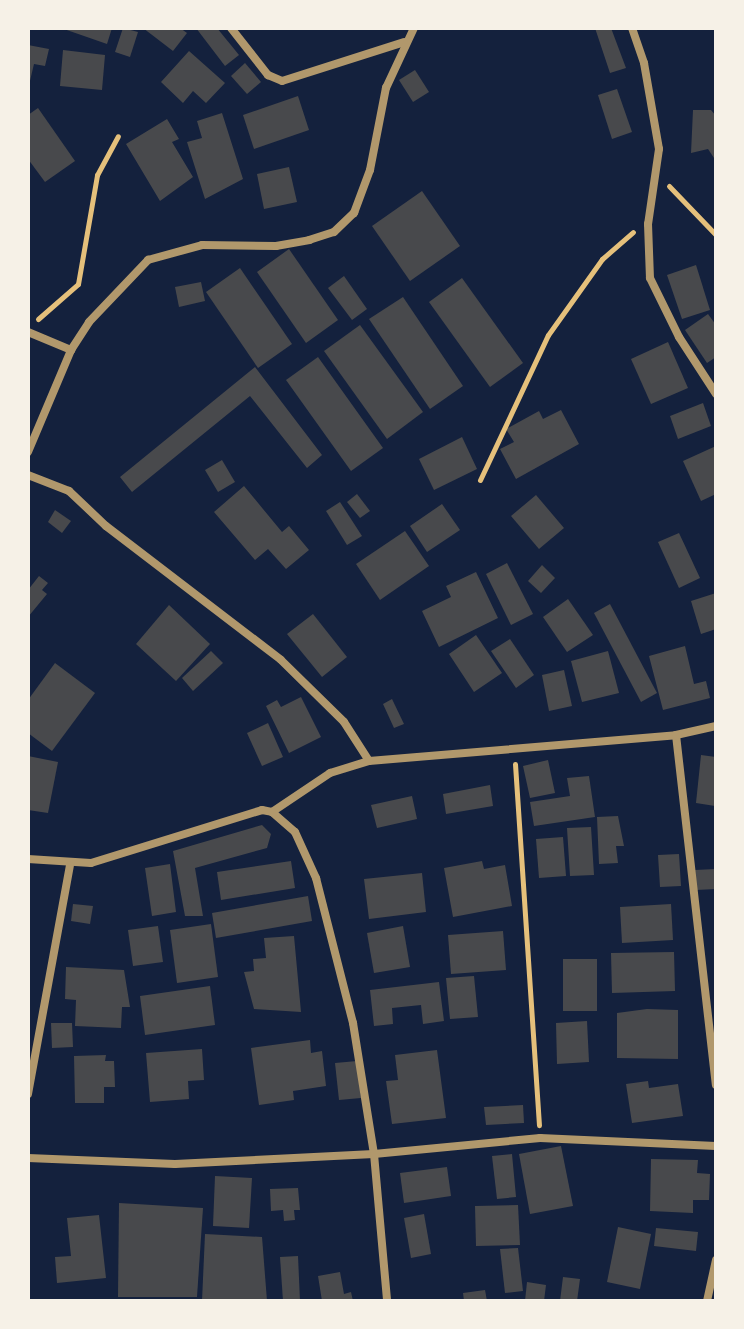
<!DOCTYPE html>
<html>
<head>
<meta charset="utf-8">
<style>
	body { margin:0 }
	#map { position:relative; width:744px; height:1329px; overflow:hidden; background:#14213d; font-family:Figtree,sans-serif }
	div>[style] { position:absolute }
	.building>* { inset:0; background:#48494c }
	.path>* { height:5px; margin:-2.5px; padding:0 2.5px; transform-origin:2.5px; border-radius:2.5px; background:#e5c07b }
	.minor>* { height:8px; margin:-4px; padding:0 4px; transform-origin:4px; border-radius:4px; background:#b1986c }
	span { translate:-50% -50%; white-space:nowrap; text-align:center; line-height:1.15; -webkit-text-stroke:8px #f6f1e7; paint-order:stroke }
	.frame { position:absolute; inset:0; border:30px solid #f6f1e7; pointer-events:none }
</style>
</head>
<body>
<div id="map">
	<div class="building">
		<div style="clip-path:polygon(61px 28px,112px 28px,107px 44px)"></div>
		<div style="clip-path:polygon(123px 28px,138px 32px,130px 57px,115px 52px)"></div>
		<div style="clip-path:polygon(143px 28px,180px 28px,187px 33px,173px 51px)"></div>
		<div style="clip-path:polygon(196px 28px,217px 28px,239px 55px,225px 66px)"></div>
		<div style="clip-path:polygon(595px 28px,611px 28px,626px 68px,610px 73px)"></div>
		<div style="clip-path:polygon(28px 45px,49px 49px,45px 66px,34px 64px,29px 85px)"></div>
		<div style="clip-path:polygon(63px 50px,105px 55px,102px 90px,60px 86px)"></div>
		<div style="clip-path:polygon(189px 51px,225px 83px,206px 103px,193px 91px,183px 103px,161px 82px)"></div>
		<div style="clip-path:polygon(245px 63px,261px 82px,247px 94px,231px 76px)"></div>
		<div style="clip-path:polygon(415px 70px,429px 92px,413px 102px,399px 80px)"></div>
		<div style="clip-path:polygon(617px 89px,632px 132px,612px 139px,598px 95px)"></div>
		<div style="clip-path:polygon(298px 96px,309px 130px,254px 149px,243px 115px)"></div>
		<div style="clip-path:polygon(38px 108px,75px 161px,45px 182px,28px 159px,28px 115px)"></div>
		<div style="clip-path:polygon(693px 110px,711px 110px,716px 116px,716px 161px,708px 149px,691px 153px)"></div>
		<div style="clip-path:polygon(222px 113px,243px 179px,205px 199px,187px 142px,202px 138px,197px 121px)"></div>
		<div style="clip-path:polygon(167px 119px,179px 139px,172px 142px,193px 177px,160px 201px,126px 144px)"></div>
		<div style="clip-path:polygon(289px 167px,297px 202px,264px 209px,257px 174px)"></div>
		<div style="clip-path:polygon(422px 191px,460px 246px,410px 281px,372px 226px)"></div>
		<div style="clip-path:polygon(289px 249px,338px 320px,306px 343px,257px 272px)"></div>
		<div style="clip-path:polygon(696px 265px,710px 310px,682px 319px,667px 275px)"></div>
		<div style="clip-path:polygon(240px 268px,292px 344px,258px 368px,206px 292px)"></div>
		<div style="clip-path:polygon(344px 276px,367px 309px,352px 320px,328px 288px)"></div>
		<div style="clip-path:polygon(462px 278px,523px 363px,490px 387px,429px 302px)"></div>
		<div style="clip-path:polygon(201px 282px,205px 301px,179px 307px,175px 287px)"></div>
		<div style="clip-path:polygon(403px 297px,463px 386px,430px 409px,369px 319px)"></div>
		<div style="clip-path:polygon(708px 314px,716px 325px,716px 357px,707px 363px,685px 330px)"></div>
		<div style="clip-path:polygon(360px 325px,423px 412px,387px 439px,324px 351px)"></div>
		<div style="clip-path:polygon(668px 342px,688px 388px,651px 404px,631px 359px)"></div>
		<div style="clip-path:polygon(318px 357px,383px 448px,351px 471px,286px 380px)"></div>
		<div style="clip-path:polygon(255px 367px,322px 455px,307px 468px,250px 396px,132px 492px,120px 477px)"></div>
		<div style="clip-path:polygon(703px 403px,711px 426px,678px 439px,670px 416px)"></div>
		<div style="clip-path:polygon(561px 410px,579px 444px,516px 479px,500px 449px,514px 442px,506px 429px,539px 411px,543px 419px)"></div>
		<div style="clip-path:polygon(462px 437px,477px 469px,434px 490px,419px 459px)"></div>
		<div style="clip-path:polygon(716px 446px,716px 494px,701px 501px,683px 461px)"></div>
		<div style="clip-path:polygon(222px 460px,235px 482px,218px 492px,205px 470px)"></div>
		<div style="clip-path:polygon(244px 486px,282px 532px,289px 526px,309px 550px,286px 569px,268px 549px,255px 560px,214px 512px)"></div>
		<div style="clip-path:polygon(357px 494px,370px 511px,360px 518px,347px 502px)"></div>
		<div style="clip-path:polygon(536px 495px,564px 528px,539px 549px,511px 516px)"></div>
		<div style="clip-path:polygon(340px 502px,362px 536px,347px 545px,326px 511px)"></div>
		<div style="clip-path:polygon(442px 504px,460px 530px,427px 552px,410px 526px)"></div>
		<div style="clip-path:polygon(55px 510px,71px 521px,62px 533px,48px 522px)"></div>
		<div style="clip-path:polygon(405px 531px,429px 566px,380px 600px,356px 564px)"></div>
		<div style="clip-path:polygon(679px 533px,700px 578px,679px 588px,658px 542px)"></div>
		<div style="clip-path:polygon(507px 563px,533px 614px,511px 625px,486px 574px)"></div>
		<div style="clip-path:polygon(542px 565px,555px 578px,541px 593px,528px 581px)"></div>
		<div style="clip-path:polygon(476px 572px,498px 618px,439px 647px,422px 611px,451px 597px,446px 586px)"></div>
		<div style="clip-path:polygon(39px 576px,48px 583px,42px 590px,47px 594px,28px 617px,28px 590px)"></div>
		<div style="clip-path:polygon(716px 593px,716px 629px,701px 634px,691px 601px)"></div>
		<div style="clip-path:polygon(568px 599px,593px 635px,567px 652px,543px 617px)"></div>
		<div style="clip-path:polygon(610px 604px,657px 693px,641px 702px,594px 613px)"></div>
		<div style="clip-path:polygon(169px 605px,210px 644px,176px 681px,136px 644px)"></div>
		<div style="clip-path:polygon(313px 614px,347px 657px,322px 677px,287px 634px)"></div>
		<div style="clip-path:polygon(476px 635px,502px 673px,474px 692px,449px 654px)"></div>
		<div style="clip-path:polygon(510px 639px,534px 675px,516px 688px,491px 651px)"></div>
		<div style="clip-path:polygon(685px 646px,694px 684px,706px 681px,710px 698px,663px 710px,649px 656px)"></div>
		<div style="clip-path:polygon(211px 651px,223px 663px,193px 691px,182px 678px)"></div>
		<div style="clip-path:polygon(608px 651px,619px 693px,582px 702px,571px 661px)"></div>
		<div style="clip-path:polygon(55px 663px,95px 693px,52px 751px,28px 733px,28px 700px)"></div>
		<div style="clip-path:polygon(564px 670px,572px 706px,549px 711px,542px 675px)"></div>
		<div style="clip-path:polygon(301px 697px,321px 737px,289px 753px,266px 706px,277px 700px,281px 707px)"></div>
		<div style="clip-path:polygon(392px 699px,404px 724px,394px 728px,383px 704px)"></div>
		<div style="clip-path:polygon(268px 723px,283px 757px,262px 766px,247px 733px)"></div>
		<div style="clip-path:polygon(701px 755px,716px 757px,715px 806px,696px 803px)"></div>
		<div style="clip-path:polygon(28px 756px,58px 762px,48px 813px,28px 810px)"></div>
		<div style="clip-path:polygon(548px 760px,555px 793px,530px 798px,523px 766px)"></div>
		<div style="clip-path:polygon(589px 776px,595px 817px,534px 826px,530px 802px,570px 796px,567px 778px)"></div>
		<div style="clip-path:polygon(490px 785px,493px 806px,446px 814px,443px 794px)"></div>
		<div style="clip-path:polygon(412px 796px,417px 819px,377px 828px,371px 805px)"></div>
		<div style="clip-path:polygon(618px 816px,624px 846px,616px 846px,618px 863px,599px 864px,597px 817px)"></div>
		<div style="clip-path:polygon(262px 825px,271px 834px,267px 848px,195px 868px,203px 916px,185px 916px,173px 851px)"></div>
		<div style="clip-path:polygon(591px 827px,594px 875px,570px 876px,567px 828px)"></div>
		<div style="clip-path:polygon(563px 837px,566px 876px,539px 878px,536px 839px)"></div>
		<div style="clip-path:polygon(679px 854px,681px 886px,660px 887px,658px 855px)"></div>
		<div style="clip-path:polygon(291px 861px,295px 888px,221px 900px,217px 872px)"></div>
		<div style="clip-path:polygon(482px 861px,484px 869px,505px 865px,512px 906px,453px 917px,444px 868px)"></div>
		<div style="clip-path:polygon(170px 864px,176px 912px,152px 916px,145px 868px)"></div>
		<div style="clip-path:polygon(716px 869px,716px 889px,696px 890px,695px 870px)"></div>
		<div style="clip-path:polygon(422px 873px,426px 912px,369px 919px,364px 879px)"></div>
		<div style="clip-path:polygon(308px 896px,312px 921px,216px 938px,212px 913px)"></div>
		<div style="clip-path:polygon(73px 904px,93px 906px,90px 924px,71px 921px)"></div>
		<div style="clip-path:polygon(671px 904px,673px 940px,622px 943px,620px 907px)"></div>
		<div style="clip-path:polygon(211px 924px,218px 977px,177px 983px,170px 930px)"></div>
		<div style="clip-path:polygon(158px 926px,163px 962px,133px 966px,128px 930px)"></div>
		<div style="clip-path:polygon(403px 926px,410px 967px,374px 973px,367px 933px)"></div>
		<div style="clip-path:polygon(503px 931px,506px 970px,451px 974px,448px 935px)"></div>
		<div style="clip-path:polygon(294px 936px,301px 1012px,254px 1009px,244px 972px,254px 971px,253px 959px,266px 958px,264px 938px)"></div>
		<div style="clip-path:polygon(674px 952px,675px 991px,612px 993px,611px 953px)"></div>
		<div style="clip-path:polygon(563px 959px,597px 959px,597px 1011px,563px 1011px)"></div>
		<div style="clip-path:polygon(66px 967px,124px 970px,130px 1007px,122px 1007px,121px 1028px,75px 1026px,76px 1000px,65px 999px)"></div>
		<div style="clip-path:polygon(474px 976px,478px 1017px,450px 1019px,446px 978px)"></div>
		<div style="clip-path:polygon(439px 982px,444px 1021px,423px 1024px,421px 1005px,392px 1008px,393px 1024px,374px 1026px,370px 990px)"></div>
		<div style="clip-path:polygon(210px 986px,215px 1025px,145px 1035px,140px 996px)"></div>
		<div style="clip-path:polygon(647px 1009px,678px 1010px,678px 1059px,617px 1058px,617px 1013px)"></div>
		<div style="clip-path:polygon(587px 1021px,589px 1062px,557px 1064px,556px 1023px)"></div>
		<div style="clip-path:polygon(51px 1023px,72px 1023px,73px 1047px,52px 1048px)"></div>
		<div style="clip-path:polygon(310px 1040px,311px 1053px,322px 1051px,326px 1086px,293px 1091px,294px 1100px,259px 1105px,251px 1048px)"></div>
		<div style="clip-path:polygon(202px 1049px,204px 1080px,188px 1081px,189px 1099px,150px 1102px,146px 1053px)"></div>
		<div style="clip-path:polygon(437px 1050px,446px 1118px,392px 1124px,386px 1081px,398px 1080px,395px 1055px)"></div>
		<div style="clip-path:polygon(106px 1055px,105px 1061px,114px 1061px,115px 1087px,104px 1087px,104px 1103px,75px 1103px,74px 1056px)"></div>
		<div style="clip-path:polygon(357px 1061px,361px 1098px,339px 1100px,335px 1063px)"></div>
		<div style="clip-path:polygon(648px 1081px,649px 1088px,678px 1084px,683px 1116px,632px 1123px,626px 1084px)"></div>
		<div style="clip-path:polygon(523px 1105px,524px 1123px,486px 1125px,484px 1107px)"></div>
		<div style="clip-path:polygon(561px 1146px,573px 1206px,530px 1214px,519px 1154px)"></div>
		<div style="clip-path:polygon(512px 1154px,516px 1197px,497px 1199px,492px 1156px)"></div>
		<div style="clip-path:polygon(651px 1159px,698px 1160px,697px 1173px,710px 1174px,709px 1200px,693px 1200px,693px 1213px,650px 1211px)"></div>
		<div style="clip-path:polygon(447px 1167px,451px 1196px,404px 1203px,400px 1173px)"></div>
		<div style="clip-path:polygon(215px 1176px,252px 1178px,249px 1228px,213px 1226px)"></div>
		<div style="clip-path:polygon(298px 1188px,300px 1210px,294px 1210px,295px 1220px,284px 1221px,283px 1210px,271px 1211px,270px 1189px)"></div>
		<div style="clip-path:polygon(119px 1203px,203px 1208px,197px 1297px,118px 1297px)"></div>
		<div style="clip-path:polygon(518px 1205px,520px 1245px,476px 1246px,475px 1206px)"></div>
		<div style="clip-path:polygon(424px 1214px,431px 1254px,411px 1258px,404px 1218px)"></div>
		<div style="clip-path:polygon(99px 1215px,106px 1278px,57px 1283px,55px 1257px,71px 1256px,67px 1218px)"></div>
		<div style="clip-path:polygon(618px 1227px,651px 1234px,640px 1289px,607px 1282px)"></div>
		<div style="clip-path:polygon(656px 1228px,698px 1232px,696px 1251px,654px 1246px)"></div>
		<div style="clip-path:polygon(205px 1234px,262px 1237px,267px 1301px,202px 1301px)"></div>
		<div style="clip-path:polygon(518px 1248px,523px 1291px,505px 1293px,500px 1249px)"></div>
		<div style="clip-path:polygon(298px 1256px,300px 1301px,283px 1301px,280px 1257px)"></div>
		<div style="clip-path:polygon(340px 1272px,344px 1294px,351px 1292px,353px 1301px,322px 1301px,318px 1276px)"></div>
		<div style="clip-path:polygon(563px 1277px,580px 1279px,577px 1301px,560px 1301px)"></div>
		<div style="clip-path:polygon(527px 1282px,546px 1285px,544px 1301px,525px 1301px)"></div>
		<div style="clip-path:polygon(485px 1290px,487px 1301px,464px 1301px,463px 1293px)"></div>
	</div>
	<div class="path">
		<div style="left:669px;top:186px;width:68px;rotate:46.2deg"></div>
		<div style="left:38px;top:319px;width:53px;rotate:-41.2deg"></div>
		<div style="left:78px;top:284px;width:111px;rotate:-80.1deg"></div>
		<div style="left:97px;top:175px;width:44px;rotate:-61.7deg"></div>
		<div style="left:480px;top:480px;width:160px;rotate:-64.9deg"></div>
		<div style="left:548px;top:335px;width:93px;rotate:-54.6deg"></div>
		<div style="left:602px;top:259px;width:41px;rotate:-41.1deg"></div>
		<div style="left:515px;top:764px;width:362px;rotate:86.2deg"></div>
	</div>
	<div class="minor">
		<div style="left:231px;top:28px;width:60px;rotate:51.8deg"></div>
		<div style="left:268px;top:75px;width:15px;rotate:23deg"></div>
		<div style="left:282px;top:81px;width:128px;rotate:-17.7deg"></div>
		<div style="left:632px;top:28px;width:37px;rotate:71deg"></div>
		<div style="left:644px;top:63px;width:87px;rotate:80.1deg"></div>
		<div style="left:659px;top:149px;width:76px;rotate:98.3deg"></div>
		<div style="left:648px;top:224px;width:54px;rotate:87.9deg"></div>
		<div style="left:650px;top:278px;width:66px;rotate:63.8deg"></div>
		<div style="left:679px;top:337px;width:68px;rotate:57deg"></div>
		<div style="left:28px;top:332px;width:47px;rotate:22.7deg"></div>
		<div style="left:28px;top:452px;width:111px;rotate:-67.1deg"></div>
		<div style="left:71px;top:350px;width:33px;rotate:-57deg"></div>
		<div style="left:89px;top:322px;width:86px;rotate:-46.4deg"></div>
		<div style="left:148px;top:260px;width:56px;rotate:-15.5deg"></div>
		<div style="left:202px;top:245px;width:74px;rotate:0.8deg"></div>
		<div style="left:276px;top:246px;width:34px;rotate:-10deg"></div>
		<div style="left:309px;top:240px;width:26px;rotate:-18deg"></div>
		<div style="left:334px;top:232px;width:28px;rotate:-44deg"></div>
		<div style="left:354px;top:213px;width:46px;rotate:-69.6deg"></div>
		<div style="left:370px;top:170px;width:84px;rotate:-79deg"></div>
		<div style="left:386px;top:88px;width:66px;rotate:-65deg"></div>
		<div style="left:28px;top:475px;width:44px;rotate:21.3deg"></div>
		<div style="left:69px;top:491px;width:51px;rotate:43.4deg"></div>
		<div style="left:106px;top:526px;width:220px;rotate:37.4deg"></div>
		<div style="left:281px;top:660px;width:88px;rotate:44.5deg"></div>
		<div style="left:344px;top:722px;width:46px;rotate:57.3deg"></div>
		<div style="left:676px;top:735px;width:352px;rotate:83.5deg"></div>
		<div style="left:272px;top:812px;width:70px;rotate:-33.9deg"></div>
		<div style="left:330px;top:773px;width:41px;rotate:-17.1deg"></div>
		<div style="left:369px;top:761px;width:308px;rotate:-4.8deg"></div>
		<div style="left:676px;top:735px;width:41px;rotate:-12.7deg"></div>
		<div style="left:28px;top:859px;width:63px;rotate:3.6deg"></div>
		<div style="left:91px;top:863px;width:179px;rotate:-17.2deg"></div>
		<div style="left:262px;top:810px;width:10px;rotate:11deg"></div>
		<div style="left:272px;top:812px;width:30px;rotate:41deg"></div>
		<div style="left:295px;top:832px;width:51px;rotate:65.5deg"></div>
		<div style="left:316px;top:878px;width:150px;rotate:75.7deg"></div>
		<div style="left:353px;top:1023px;width:133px;rotate:80.9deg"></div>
		<div style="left:374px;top:1154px;width:148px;rotate:84.9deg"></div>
		<div style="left:28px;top:1094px;width:232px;rotate:-79.6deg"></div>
		<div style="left:28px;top:1158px;width:147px;rotate:2.3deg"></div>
		<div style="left:175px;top:1164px;width:199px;rotate:-2.9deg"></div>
		<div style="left:374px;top:1154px;width:167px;rotate:-5.5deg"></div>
		<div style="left:540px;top:1138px;width:176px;rotate:2.6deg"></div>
		<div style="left:707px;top:1301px;width:42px;rotate:-77.6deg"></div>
	</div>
	<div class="frame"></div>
</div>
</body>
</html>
